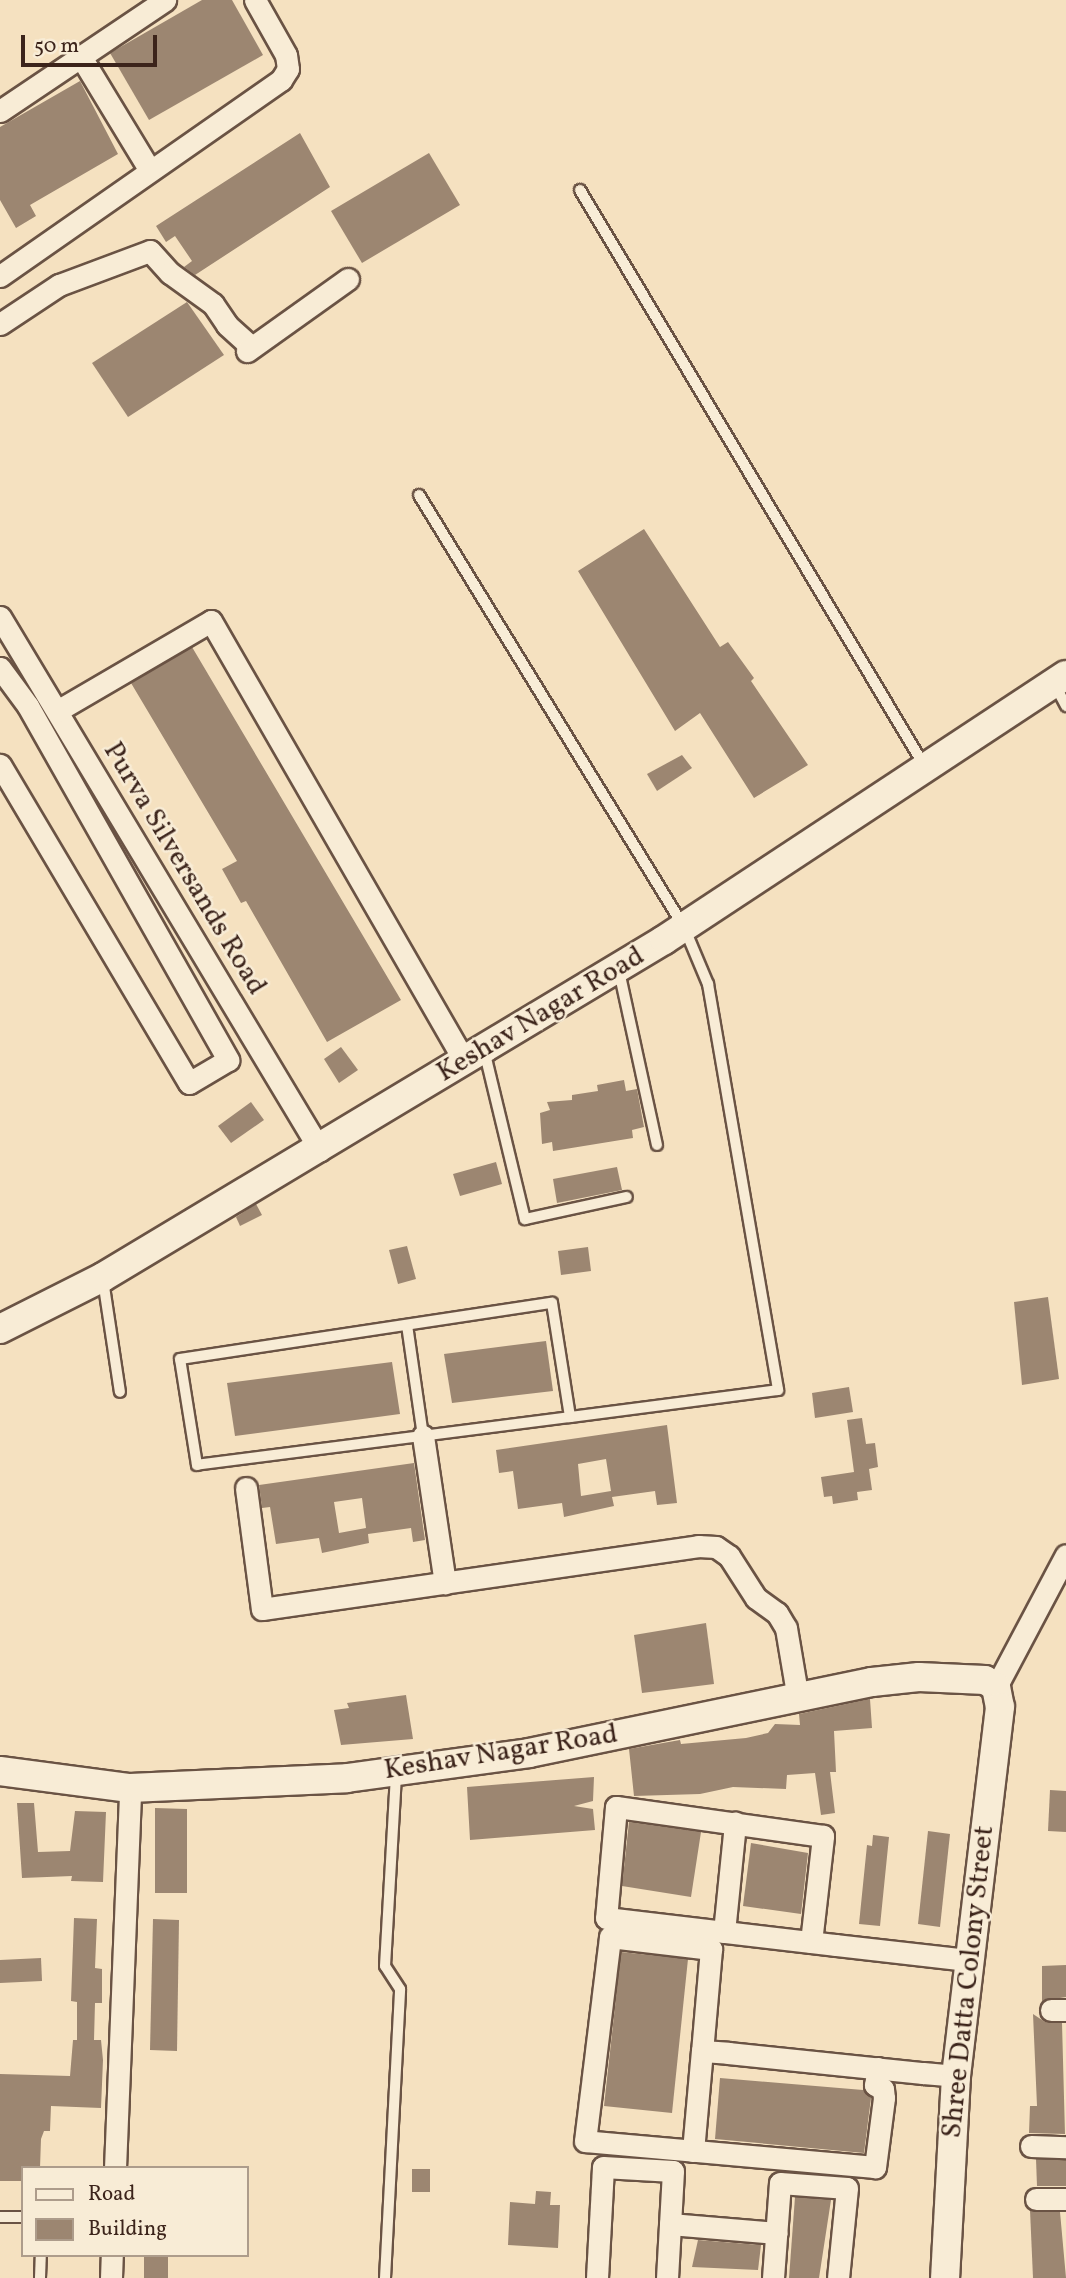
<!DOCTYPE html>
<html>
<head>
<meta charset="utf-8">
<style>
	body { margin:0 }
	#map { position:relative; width:1066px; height:2278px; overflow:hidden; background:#f5e1c0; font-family:Vollkorn,serif }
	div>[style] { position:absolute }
	.building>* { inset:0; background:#9c8671 }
	.roads { filter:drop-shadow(2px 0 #6a5344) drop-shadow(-2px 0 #6a5344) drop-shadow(0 2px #6a5344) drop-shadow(0 -2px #6a5344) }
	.lane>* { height:10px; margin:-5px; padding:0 5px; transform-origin:5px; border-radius:5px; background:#f8ecd6 }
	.street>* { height:21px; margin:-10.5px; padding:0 10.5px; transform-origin:10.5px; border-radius:10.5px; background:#f8ecd6 }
	.secondary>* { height:28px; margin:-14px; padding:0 14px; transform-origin:14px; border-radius:14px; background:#f8ecd6 }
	span { translate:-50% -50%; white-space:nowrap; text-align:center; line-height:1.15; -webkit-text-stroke:5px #f8ecd6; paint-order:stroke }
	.street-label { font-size:28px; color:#3c241b }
	.legend { position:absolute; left:21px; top:2166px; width:228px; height:91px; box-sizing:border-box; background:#f8ecd6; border:2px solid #ad9c8b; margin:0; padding:9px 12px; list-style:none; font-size:21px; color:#3c241b }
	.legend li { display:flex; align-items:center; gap:14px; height:35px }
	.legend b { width:35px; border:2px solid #ad9c8b }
	.scale { position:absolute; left:21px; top:35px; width:136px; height:32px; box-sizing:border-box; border:4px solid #3c241b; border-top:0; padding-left:9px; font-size:21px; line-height:24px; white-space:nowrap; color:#3c241b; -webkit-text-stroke:5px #f8ecd6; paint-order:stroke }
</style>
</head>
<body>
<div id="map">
	<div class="building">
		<div style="clip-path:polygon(202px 0,232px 0,263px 55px,149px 120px,110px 53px)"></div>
		<div style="clip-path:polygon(80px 81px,118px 154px,30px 205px,36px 216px,16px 228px,0 200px,0 127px)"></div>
		<div style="clip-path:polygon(300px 133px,330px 187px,195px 275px,184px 267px,192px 261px,175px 236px,166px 242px,156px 226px)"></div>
		<div style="clip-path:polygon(429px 153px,460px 205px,362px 263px,331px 211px)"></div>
		<div style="clip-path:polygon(187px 302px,224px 355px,128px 417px,92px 363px)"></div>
		<div style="clip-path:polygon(644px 529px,720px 647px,728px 642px,754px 678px,751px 681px,808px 765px,754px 798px,700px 713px,675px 731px,578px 571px)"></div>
		<div style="clip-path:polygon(192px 647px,401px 1000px,327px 1042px,246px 901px,241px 903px,222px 869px,237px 861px,131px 683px)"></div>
		<div style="clip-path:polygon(682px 755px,692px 768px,657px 791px,647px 774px)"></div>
		<div style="clip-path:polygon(341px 1047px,358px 1070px,339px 1083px,324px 1059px)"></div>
		<div style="clip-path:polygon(624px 1080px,626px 1091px,637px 1089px,644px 1127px,632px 1130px,633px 1138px,553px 1151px,552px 1142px,542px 1144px,540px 1113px,550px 1110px,547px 1102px,572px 1100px,572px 1095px,598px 1091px,597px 1085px)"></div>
		<div style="clip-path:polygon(251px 1102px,264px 1120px,231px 1143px,218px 1126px)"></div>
		<div style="clip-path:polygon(496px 1162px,502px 1184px,460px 1196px,453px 1174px)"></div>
		<div style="clip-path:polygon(617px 1167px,622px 1190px,557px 1203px,553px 1179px)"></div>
		<div style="clip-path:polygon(256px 1204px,262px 1215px,240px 1226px,236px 1217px)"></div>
		<div style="clip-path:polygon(407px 1246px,416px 1279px,398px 1284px,389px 1250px)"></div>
		<div style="clip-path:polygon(588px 1247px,591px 1271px,561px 1275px,558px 1251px)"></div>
		<div style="clip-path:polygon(1048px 1297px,1059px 1379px,1022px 1385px,1014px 1302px)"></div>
		<div style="clip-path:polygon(546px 1341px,553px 1391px,452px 1403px,444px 1354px)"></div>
		<div style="clip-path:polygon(392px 1362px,400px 1414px,235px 1436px,227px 1383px)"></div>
		<div style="clip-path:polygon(849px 1387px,853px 1412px,815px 1418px,812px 1393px)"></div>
		<div style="clip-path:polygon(862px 1418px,866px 1444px,875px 1443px,878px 1467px,869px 1469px,872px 1490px,857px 1492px,858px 1500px,833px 1504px,832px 1496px,824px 1497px,821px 1477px,854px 1472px,847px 1420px)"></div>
		<div style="clip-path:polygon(evenodd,667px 1425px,677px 1503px,657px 1505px,655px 1491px,612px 1497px,614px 1506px,564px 1517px,562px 1503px,518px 1509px,513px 1471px,499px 1473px,496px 1450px,667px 1425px,606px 1459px,611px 1491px,581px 1496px,578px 1464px,606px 1459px)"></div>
		<div style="clip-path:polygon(evenodd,414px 1463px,425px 1540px,413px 1542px,411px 1528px,368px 1534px,369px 1543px,322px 1553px,319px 1538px,276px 1544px,270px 1507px,262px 1508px,259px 1485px,414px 1463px,362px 1498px,366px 1528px,339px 1533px,334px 1502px,362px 1498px)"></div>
		<div style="clip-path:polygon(706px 1623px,714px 1684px,642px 1693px,634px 1635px)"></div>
		<div style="clip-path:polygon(406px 1695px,413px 1739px,341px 1745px,334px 1710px,349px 1708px,347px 1703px)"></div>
		<div style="clip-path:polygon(870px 1699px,872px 1728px,834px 1731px,836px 1772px,830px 1772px,835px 1813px,821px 1815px,815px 1773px,787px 1775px,786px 1789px,733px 1787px,700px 1794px,634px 1796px,629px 1749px,680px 1740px,681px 1744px,746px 1738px,768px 1733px,775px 1724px,800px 1725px,799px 1714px)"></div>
		<div style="clip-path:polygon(594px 1777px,593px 1801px,574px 1806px,593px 1809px,595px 1830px,470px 1840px,467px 1787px)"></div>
		<div style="clip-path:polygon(1050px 1790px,1066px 1791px,1066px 1832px,1048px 1831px)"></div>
		<div style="clip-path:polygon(17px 1803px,34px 1803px,38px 1852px,70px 1851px,75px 1811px,106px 1812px,103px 1882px,71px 1881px,72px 1876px,22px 1878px)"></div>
		<div style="clip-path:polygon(155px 1808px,187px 1809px,187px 1893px,155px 1893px)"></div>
		<div style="clip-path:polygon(629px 1822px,701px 1832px,691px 1897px,622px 1886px)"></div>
		<div style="clip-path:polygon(928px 1831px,950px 1834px,940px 1927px,918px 1924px)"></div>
		<div style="clip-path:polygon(873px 1835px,889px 1837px,880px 1926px,859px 1924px,867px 1845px,872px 1846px)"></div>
		<div style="clip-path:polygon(751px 1843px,808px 1853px,801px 1914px,743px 1906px)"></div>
		<div style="clip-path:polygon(74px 1918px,97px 1919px,95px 1968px,102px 1969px,102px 2003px,95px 2003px,94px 2040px,101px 2040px,103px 2060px,101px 2108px,51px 2106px,50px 2131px,44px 2131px,41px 2139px,40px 2168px,23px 2168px,23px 2181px,0 2181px,0 2074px,70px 2076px,73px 2040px,77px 2040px,77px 2002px,71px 2001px)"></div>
		<div style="clip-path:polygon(153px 1919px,179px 1920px,177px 2051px,150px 2050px)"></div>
		<div style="clip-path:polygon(621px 1952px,688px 1959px,672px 2113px,604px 2106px)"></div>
		<div style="clip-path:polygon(41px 1958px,42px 1981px,0 1983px,0 1960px)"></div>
		<div style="clip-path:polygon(1066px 1965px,1066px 1997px,1042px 2001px,1042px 1966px)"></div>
		<div style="clip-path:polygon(1033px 2014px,1045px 2022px,1062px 2023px,1065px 2134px,1029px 2133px,1030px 2106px,1037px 2106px)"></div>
		<div style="clip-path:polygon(720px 2078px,863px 2090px,871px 2098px,864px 2153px,715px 2139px)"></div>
		<div style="clip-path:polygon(1036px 2159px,1066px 2160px,1066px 2186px,1037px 2186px)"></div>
		<div style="clip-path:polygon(412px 2169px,430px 2169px,430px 2192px,412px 2192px)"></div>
		<div style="clip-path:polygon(536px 2191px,551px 2192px,550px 2205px,560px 2205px,558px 2248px,508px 2245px,510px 2202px,535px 2204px)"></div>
		<div style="clip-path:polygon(795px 2197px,831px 2200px,819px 2278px,789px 2278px)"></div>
		<div style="clip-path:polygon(1030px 2210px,1060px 2212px,1066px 2278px,1033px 2278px)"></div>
		<div style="clip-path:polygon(698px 2240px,761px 2245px,758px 2270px,692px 2267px)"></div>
		<div style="clip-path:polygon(144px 2255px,168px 2255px,168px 2278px,144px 2278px)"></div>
	</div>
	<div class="roads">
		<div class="lane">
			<div style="left:580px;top:190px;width:672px;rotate:59.12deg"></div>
			<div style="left:419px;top:495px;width:507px;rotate:58.47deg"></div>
			<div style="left:684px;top:927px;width:62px;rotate:67.2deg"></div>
			<div style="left:708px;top:984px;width:412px;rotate:80.2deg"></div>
			<div style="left:778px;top:1390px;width:210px;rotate:172.6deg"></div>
			<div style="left:570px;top:1417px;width:376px;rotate:172.7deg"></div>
			<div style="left:197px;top:1465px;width:107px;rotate:-99.1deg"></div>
			<div style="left:180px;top:1359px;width:376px;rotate:-8.6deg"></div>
			<div style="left:552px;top:1303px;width:115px;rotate:81deg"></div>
			<div style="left:1055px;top:685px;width:24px;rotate:62deg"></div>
			<div style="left:619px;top:971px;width:178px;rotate:77.7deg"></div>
			<div style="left:484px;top:1050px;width:174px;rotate:76.4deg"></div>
			<div style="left:525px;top:1219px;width:104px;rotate:-12.2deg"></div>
			<div style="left:103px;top:1280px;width:113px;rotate:81.4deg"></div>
			<div style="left:407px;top:1325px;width:112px;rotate:81.8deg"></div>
			<div style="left:0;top:2217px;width:23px"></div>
			<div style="left:40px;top:2278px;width:23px;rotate:-88deg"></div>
			<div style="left:385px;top:2278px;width:289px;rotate:-87deg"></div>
			<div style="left:400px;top:1989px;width:27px;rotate:-123deg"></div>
			<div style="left:385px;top:1966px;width:193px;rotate:-86.7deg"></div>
		</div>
		<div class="street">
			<div style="left:81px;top:57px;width:131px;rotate:58.7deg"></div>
			<div style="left:0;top:111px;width:199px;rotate:-33.9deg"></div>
			<div style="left:0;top:276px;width:343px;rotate:-34.9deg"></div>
			<div style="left:281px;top:80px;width:13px;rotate:-58deg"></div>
			<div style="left:288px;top:69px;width:14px;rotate:-98deg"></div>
			<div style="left:286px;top:55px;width:63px;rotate:-119.4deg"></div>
			<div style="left:0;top:324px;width:71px;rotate:-33.5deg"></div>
			<div style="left:59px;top:285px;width:97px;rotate:-20.5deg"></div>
			<div style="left:150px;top:251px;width:30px;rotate:48deg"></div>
			<div style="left:170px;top:273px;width:53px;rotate:35.8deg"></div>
			<div style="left:213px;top:304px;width:25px;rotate:56deg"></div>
			<div style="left:227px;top:325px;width:30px;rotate:42deg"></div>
			<div style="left:249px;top:345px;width:6px;rotate:108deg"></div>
			<div style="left:247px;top:351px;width:124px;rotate:-35.5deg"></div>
			<div style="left:0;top:617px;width:622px;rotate:59.02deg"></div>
			<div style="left:0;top:668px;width:47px;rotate:53.6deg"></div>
			<div style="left:28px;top:706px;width:407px;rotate:60.5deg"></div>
			<div style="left:228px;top:1060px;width:45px;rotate:149.5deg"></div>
			<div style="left:189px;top:1083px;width:370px;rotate:-120.7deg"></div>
			<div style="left:57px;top:711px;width:178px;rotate:-30.3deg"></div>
			<div style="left:211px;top:621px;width:509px;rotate:60.06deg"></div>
			<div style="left:423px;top:1436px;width:149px;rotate:81.5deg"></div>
			<div style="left:246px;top:1488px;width:122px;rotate:82.5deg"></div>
			<div style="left:262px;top:1609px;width:441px;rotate:-8.2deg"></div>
			<div style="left:698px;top:1546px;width:18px;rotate:3deg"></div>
			<div style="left:716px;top:1547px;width:16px;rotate:35deg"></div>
			<div style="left:729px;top:1556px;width:50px;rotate:57.3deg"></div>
			<div style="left:756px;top:1598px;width:26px;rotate:36deg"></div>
			<div style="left:777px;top:1613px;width:17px;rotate:59deg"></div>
			<div style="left:786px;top:1628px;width:72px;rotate:80.4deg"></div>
			<div style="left:996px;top:1687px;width:149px;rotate:-62.1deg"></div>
			<div style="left:724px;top:1932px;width:110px;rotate:-84.2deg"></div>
			<div style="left:811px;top:1942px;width:107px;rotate:-83.5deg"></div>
			<div style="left:823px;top:1836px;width:209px;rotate:-172deg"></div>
			<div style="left:616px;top:1807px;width:111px;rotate:95.1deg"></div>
			<div style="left:606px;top:1918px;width:232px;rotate:6.7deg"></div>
			<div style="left:836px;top:1945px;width:133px;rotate:6.5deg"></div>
			<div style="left:1051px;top:2010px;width:15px"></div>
			<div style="left:878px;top:2068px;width:17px;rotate:100deg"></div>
			<div style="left:875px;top:2085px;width:9px;rotate:27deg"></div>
			<div style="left:883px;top:2089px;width:9px;rotate:84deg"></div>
			<div style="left:884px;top:2098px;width:70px;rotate:97.4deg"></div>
			<div style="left:875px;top:2167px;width:291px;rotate:-174.9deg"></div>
			<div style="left:585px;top:2141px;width:206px;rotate:-83deg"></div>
			<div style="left:610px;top:1937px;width:102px;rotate:6.8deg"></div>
			<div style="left:711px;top:1949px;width:102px;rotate:95deg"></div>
			<div style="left:702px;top:2051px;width:26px;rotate:4deg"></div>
			<div style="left:728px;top:2053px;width:196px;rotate:5.9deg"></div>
			<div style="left:923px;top:2073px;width:33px;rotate:5deg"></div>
			<div style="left:1031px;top:2146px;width:35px;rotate:2deg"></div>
			<div style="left:693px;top:2151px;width:100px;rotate:-84.9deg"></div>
			<div style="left:115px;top:2168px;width:380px;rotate:-87.7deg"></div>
			<div style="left:1036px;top:2199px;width:30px"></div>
			<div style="left:670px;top:2224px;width:107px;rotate:4.8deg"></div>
			<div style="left:111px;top:2278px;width:23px;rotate:-88deg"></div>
			<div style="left:597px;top:2278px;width:111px;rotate:-86.9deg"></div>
			<div style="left:603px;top:2167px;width:70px;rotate:3.3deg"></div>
			<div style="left:673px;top:2171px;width:107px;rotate:93.2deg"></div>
			<div style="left:773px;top:2278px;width:95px;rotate:-85.8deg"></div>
			<div style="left:780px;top:2183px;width:67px;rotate:4.3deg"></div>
			<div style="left:847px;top:2188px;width:90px;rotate:95.7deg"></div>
		</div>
		<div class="secondary">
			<div style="left:0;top:1329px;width:115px;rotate:-26.8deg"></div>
			<div style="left:103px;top:1277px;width:654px;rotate:-30.99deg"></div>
			<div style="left:664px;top:940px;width:481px;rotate:-33.4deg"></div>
			<div style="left:0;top:1771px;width:131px;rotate:7.5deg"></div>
			<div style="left:130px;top:1788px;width:217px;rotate:-2.6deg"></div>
			<div style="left:347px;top:1778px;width:184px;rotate:-7.8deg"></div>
			<div style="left:529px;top:1753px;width:350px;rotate:-11.7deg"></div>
			<div style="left:872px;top:1682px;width:47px;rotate:-6.1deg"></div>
			<div style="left:919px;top:1677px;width:66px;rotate:2.6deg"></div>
			<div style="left:985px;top:1680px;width:13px;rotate:32deg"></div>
			<div style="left:996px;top:1687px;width:20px;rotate:79deg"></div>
			<div style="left:1000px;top:1707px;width:372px;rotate:96.8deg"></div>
			<div style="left:956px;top:2076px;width:202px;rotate:93.1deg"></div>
		</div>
	</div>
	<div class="street-label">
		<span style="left:184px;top:869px;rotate:59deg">Purva Silversands Road</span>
		<span style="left:541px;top:1015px;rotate:-31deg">Keshav Nagar Road</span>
		<span style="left:501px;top:1753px;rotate:-9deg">Keshav Nagar Road</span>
		<span style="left:969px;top:1982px;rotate:-84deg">Shree Datta Colony Street</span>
	</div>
	<ul class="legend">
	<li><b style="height:9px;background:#f8ecd6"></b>Road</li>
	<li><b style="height:19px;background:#9c8671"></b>Building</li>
	</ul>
	<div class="scale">50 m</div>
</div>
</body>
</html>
